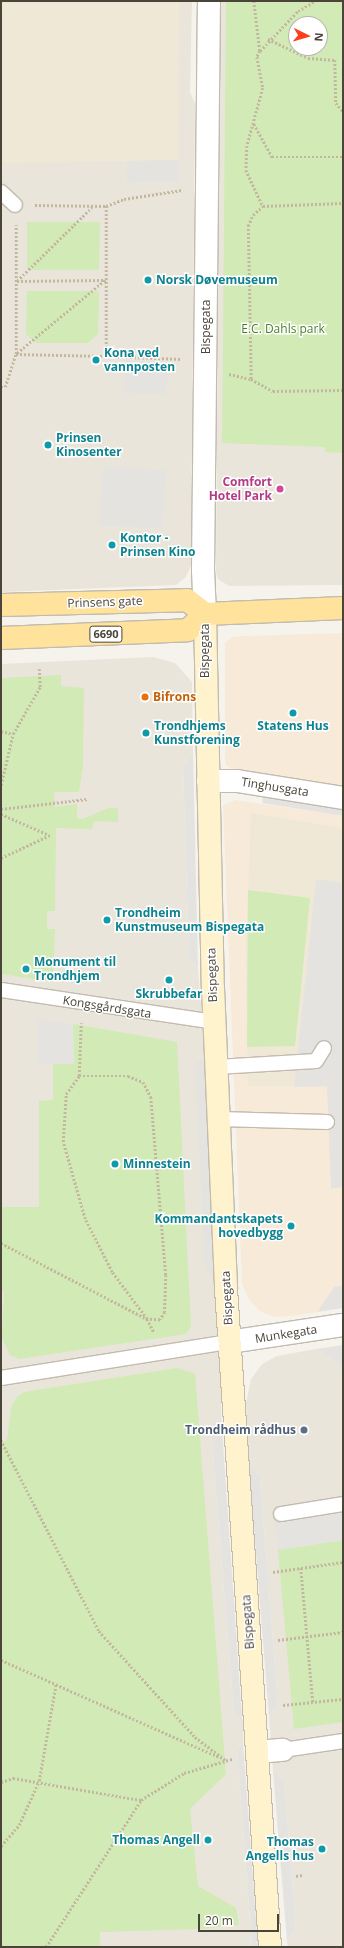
<!DOCTYPE html>
<html>
<head>
<meta charset="utf-8">
<style>
	body { margin:0 }
	#map { position:relative; width:344px; height:1948px; overflow:hidden; background:#f6f3ec; font-family:"Open Sans",sans-serif }
	div>[style] { position:absolute }
	.residential>* { inset:0; background:#eae5da }
	.commercial>* { inset:0; background:#f7ead8 }
	.education>* { inset:0; background:#efe8d6 }
	.green>* { inset:0; background:#d2eab5 }
	.parking>* { inset:0; background:#e5e3e0 }
	.path>* { height:2.5px; margin-top:-1.25px; transform-origin:0; background:repeating-linear-gradient(90deg,#c4b79f 0 2px,transparent 0 4px) }
	.roads { filter:drop-shadow(1px 0 #c2bbae) drop-shadow(-1px 0 #c2bbae) drop-shadow(0 1px #c2bbae) drop-shadow(0 -1px #c2bbae) }
	.lane>* { height:14px; margin:-7px; padding:0 7px; transform-origin:7px; border-radius:7px; background:#fff }
	.street>* { height:22px; margin:-11px; padding:0 11px; transform-origin:11px; border-radius:11px; background:#fff }
	.secondary>* { height:22px; margin:-11px; padding:0 11px; transform-origin:11px; border-radius:11px; background:#fff3cd }
	.primary>* { height:22px; margin:-11px; padding:0 11px; transform-origin:11px; border-radius:11px; background:#ffe39c }
	.dots>* { width:11px; height:11px; translate:-50% -50%; box-sizing:border-box; border:2px solid #fff; border-radius:50% }
	span { translate:-50% -50%; white-space:nowrap; text-align:center; line-height:1.15; -webkit-text-stroke:3px #fff; paint-order:stroke }
	.shield-label span { padding:1px 3px; background:#fff; border:1px solid; border-radius:3px; -webkit-text-stroke-width:0 }
	.shield-label { font-size:11px; color:#4b4439; font-weight:700 }
	.culture-label { font-size:12px; color:#0d838f; font-weight:700 }
	.left { translate:0 -50%; text-align:left }
	.right { translate:-100% -50%; text-align:right }
	.street-label { font-size:12px; color:#4b4439 }
	.park-label { font-size:12px; color:#4a7f2a }
	.hotel-label { font-size:12px; color:#b23c85; font-weight:700 }
	.food-label { font-size:12px; color:#c56008; font-weight:700 }
	.service-label { font-size:12px; color:#4e5e75; font-weight:700 }
	.frame { position:absolute; inset:0; border:2px solid #4b4439; pointer-events:none }
	.north { position:absolute; left:288px; top:16px; width:40px; height:40px; box-sizing:border-box; background:#fff; border:1px solid #b7b4b0; border-radius:50%; rotate:95deg; font-size:11px; font-weight:700; line-height:16px; text-align:center; color:#4b4439 }
	.north::after { content:''; display:block; margin:auto; width:14px; height:18px; background:#fc3f1d; clip-path:polygon(50% 0,100% 100%,50% 72%,0 100%) }
	.scale { position:absolute; left:198px; top:1914px; width:81px; height:18px; box-sizing:border-box; border:2px solid #4b4439; border-top:0; padding-left:5px; font-size:12px; line-height:14px; white-space:nowrap; color:#4b4439; -webkit-text-stroke:3px #fff; paint-order:stroke }
</style>
</head>
<body>
<div id="map">
	<div class="residential">
		<div style="clip-path:polygon(1px 1px,192px 1px,190px 92px,195px 104px,191px 565px,186px 577px,176px 585px,1px 592px)"></div>
		<div style="clip-path:polygon(evenodd,220px 1px,343px 1px,343px 585px,229px 586px,218px 579px,216px 572px,220px 1px,296px 24px,320px 24px,320px 48px,296px 48px,296px 24px)"></div>
		<div style="clip-path:polygon(153px 657px,175px 663px,192px 682px,193px 753px,183px 766px,189px 959px,198px 968px,205px 1057px,221px 1391px,221px 1415px,211px 1431px,234px 1714px,242px 1718px,243px 1722px,243px 1742px,237px 1750px,252px 1947px,1px 1947px,1px 664px)"></div>
		<div style="clip-path:polygon(316px 1349px,343px 1367px,343px 1947px,288px 1947px,287px 1941px,296px 1928px,284px 1780px,273px 1771px,269px 1716px,278px 1705px,260px 1477px,249px 1465px,246px 1403px,251px 1379px,262px 1364px,277px 1356px)"></div>
	</div>
	<div class="commercial">
		<div style="clip-path:polygon(343px 633px,343px 789px,230px 768px,225px 764px,225px 643px,232px 637px,244px 636px)"></div>
		<div style="clip-path:polygon(236px 800px,343px 816px,343px 1285px,334px 1287px,317px 1312px,291px 1316px,275px 1317px,261px 1312px,250px 1301px,242px 1284px,223px 805px)"></div>
	</div>
	<div class="education">
		<div style="clip-path:polygon(1px 1px,179px 1px,178px 160px,1px 163px)"></div>
		<div style="clip-path:polygon(251px 813px,343px 828px,343px 1087px,248px 1086px,246px 953px)"></div>
	</div>
	<div class="green">
		<div style="clip-path:polygon(evenodd,226px 1px,343px 1px,343px 453px,325px 452px,325px 447px,222px 443px,226px 1px,296px 24px,320px 24px,320px 48px,296px 48px,296px 24px)"></div>
		<div style="clip-path:polygon(27px 222px,100px 222px,99px 270px,27px 270px)"></div>
		<div style="clip-path:polygon(27px 291px,99px 291px,98px 334px,88px 343px,36px 343px,26px 334px)"></div>
		<div style="clip-path:polygon(61px 675px,61px 686px,84px 688px,83px 766px,79px 792px,54px 792px,55px 807px,77px 804px,77px 818px,83px 819px,108px 808px,118px 808px,118px 822px,94px 821px,92px 829px,56px 828px,55px 911px,47px 911px,47px 929px,55px 929px,53px 982px,1px 974px,1px 678px)"></div>
		<div style="clip-path:polygon(248px 890px,310px 898px,295px 1046px,247px 1047px)"></div>
		<div style="clip-path:polygon(73px 1024px,177px 1042px,191px 1327px,186px 1334px,19px 1359px,10px 1355px,2px 1338px,4px 1291px,1px 1290px,1px 1207px,39px 1207px,39px 1101px,53px 1100px,53px 1064px,74px 1064px)"></div>
		<div style="clip-path:polygon(177px 1368px,195px 1374px,226px 1774px,190px 1809px,198px 1886px,236px 1908px,239px 1925px,200px 1929px,100px 1932px,100px 1947px,1px 1947px,1px 1443px,7px 1440px,11px 1407px,17px 1397px,24px 1392px)"></div>
		<div style="clip-path:polygon(343px 1540px,343px 1722px,294px 1729px,278px 1550px)"></div>
	</div>
	<div class="parking">
		<div style="clip-path:polygon(178px 160px,178px 182px,127px 183px,127px 161px)"></div>
		<div style="clip-path:polygon(125px 360px,169px 362px,166px 394px,124px 393px)"></div>
		<div style="clip-path:polygon(103px 467px,166px 470px,162px 528px,99px 526px)"></div>
		<div style="clip-path:polygon(193px 753px,198px 968px,189px 959px,183px 766px)"></div>
		<div style="clip-path:polygon(264px 793px,343px 806px,343px 816px,262px 803px)"></div>
		<div style="clip-path:polygon(316px 879px,343px 883px,343px 1187px,331px 1189px,327px 1086px,294px 1087px)"></div>
		<div style="clip-path:polygon(38px 1020px,73px 1024px,74px 1064px,38px 1064px)"></div>
		<div style="clip-path:polygon(205px 1057px,216px 1280px,205px 1268px,195px 1064px)"></div>
		<div style="clip-path:polygon(343px 1285px,343px 1308px,317px 1312px,334px 1287px)"></div>
		<div style="clip-path:polygon(343px 1345px,343px 1367px,316px 1349px)"></div>
		<div style="clip-path:polygon(221px 1415px,242px 1718px,234px 1714px,211px 1431px)"></div>
		<div style="clip-path:polygon(249px 1465px,260px 1477px,278px 1705px,269px 1716px)"></div>
		<div style="clip-path:polygon(343px 1504px,343px 1540px,278px 1550px,274px 1515px)"></div>
		<div style="clip-path:polygon(243px 1742px,258px 1947px,252px 1946px,237px 1750px)"></div>
		<div style="clip-path:polygon(273px 1771px,284px 1780px,296px 1928px,287px 1941px)"></div>
	</div>
	<div class="path">
		<div style="left:254px;top:1px;width:50px;rotate:83.2deg"></div>
		<div style="left:260px;top:51px;width:7px;rotate:117deg"></div>
		<div style="left:257px;top:57px;width:32px;rotate:79deg"></div>
		<div style="left:263px;top:88px;width:60px;rotate:105.4deg"></div>
		<div style="left:247px;top:146px;width:24px;rotate:92deg"></div>
		<div style="left:246px;top:170px;width:40px;rotate:65deg"></div>
		<div style="left:268px;top:39px;width:44px;rotate:25.4deg"></div>
		<div style="left:308px;top:58px;width:27px;rotate:4deg"></div>
		<div style="left:335px;top:60px;width:43px;rotate:88.7deg"></div>
		<div style="left:336px;top:103px;width:11px;rotate:49deg"></div>
		<div style="left:260px;top:51px;width:55px;rotate:-46.5deg"></div>
		<div style="left:298px;top:11px;width:20px;rotate:-30deg"></div>
		<div style="left:254px;top:124px;width:38px;rotate:61deg"></div>
		<div style="left:272px;top:157px;width:71px"></div>
		<div style="left:35px;top:205px;width:71px;rotate:0.8deg"></div>
		<div style="left:106px;top:206px;width:19px;rotate:-21deg"></div>
		<div style="left:124px;top:199px;width:59px;rotate:-8.8deg"></div>
		<div style="left:230px;top:278px;width:19px;rotate:-3deg"></div>
		<div style="left:17px;top:281px;width:105px;rotate:-44.6deg"></div>
		<div style="left:17px;top:281px;width:89px;rotate:-0.6deg"></div>
		<div style="left:17px;top:353px;width:114px;rotate:-39.7deg"></div>
		<div style="left:16px;top:354px;width:90px;rotate:1.3deg"></div>
		<div style="left:106px;top:356px;width:150px;rotate:-90deg"></div>
		<div style="left:106px;top:356px;width:75px;rotate:2.3deg"></div>
		<div style="left:229px;top:374px;width:23px;rotate:13deg"></div>
		<div style="left:251px;top:379px;width:25px;rotate:29deg"></div>
		<div style="left:273px;top:391px;width:70px;rotate:-0.8deg"></div>
		<div style="left:251px;top:379px;width:153px;rotate:-91.1deg"></div>
		<div style="left:248px;top:226px;width:12px;rotate:-66deg"></div>
		<div style="left:253px;top:215px;width:13px;rotate:-42deg"></div>
		<div style="left:263px;top:206px;width:80px;rotate:-2.1deg"></div>
		<div style="left:1px;top:387px;width:4px"></div>
		<div style="left:5px;top:387px;width:35px;rotate:-72deg"></div>
		<div style="left:16px;top:354px;width:129px;rotate:-90deg"></div>
		<div style="left:1px;top:731px;width:12px;rotate:14deg"></div>
		<div style="left:1px;top:785px;width:52px;rotate:-76.8deg"></div>
		<div style="left:13px;top:734px;width:54px;rotate:-60.1deg"></div>
		<div style="left:40px;top:687px;width:18px;rotate:-93deg"></div>
		<div style="left:1px;top:809px;width:87px;rotate:-6.6deg"></div>
		<div style="left:1px;top:814px;width:52px;rotate:23.6deg"></div>
		<div style="left:1px;top:858px;width:54px;rotate:-25.1deg"></div>
		<div style="left:79px;top:1076px;width:49px"></div>
		<div style="left:128px;top:1076px;width:16px;rotate:22deg"></div>
		<div style="left:143px;top:1082px;width:17px;rotate:62deg"></div>
		<div style="left:151px;top:1097px;width:179px;rotate:85.2deg"></div>
		<div style="left:166px;top:1275px;width:37px;rotate:92deg"></div>
		<div style="left:165px;top:1312px;width:9px;rotate:122deg"></div>
		<div style="left:160px;top:1320px;width:13px;rotate:-176deg"></div>
		<div style="left:147px;top:1319px;width:59px;rotate:-126.7deg"></div>
		<div style="left:112px;top:1272px;width:59px;rotate:-117deg"></div>
		<div style="left:85px;top:1219px;width:80px;rotate:-105.9deg"></div>
		<div style="left:63px;top:1142px;width:48px;rotate:-86.4deg"></div>
		<div style="left:66px;top:1094px;width:22px;rotate:-54deg"></div>
		<div style="left:79px;top:1076px;width:53px;rotate:-87.8deg"></div>
		<div style="left:1px;top:1243px;width:165px;rotate:27.5deg"></div>
		<div style="left:147px;top:1319px;width:15px;rotate:62deg"></div>
		<div style="left:1px;top:1440px;width:215px;rotate:62.8deg"></div>
		<div style="left:99px;top:1631px;width:143px;rotate:47.8deg"></div>
		<div style="left:195px;top:1737px;width:38px;rotate:37deg"></div>
		<div style="left:301px;top:1568px;width:135px;rotate:84.9deg"></div>
		<div style="left:273px;top:1572px;width:71px;rotate:-8.1deg"></div>
		<div style="left:278px;top:1640px;width:65px;rotate:-7deg"></div>
		<div style="left:1px;top:1660px;width:241px;rotate:24deg"></div>
		<div style="left:283px;top:1705px;width:60px;rotate:-5.7deg"></div>
		<div style="left:1px;top:1782px;width:13px;rotate:-18deg"></div>
		<div style="left:13px;top:1778px;width:130px;rotate:9.8deg"></div>
		<div style="left:1px;top:1846px;width:28px;rotate:-49deg"></div>
		<div style="left:19px;top:1825px;width:48px;rotate:-65.6deg"></div>
		<div style="left:39px;top:1781px;width:98px;rotate:-80.1deg"></div>
		<div style="left:296px;top:1876px;width:7px;rotate:-8deg"></div>
		<div style="left:46px;top:1947px;width:175px;rotate:-57.1deg"></div>
		<div style="left:141px;top:1800px;width:51px;rotate:-32.1deg"></div>
		<div style="left:184px;top:1773px;width:50px;rotate:-16.3deg"></div>
	</div>
	<div class="roads">
		<div class="lane">
			<div style="left:1px;top:192px;width:19px;rotate:43deg"></div>
			<div style="left:1px;top:990px;width:215px;rotate:8.5deg"></div>
			<div style="left:217px;top:1067px;width:99px;rotate:-3.5deg"></div>
			<div style="left:316px;top:1061px;width:15px;rotate:-58deg"></div>
			<div style="left:219px;top:1119px;width:108px;rotate:1.6deg"></div>
			<div style="left:1px;top:1378px;width:231px;rotate:-9deg"></div>
			<div style="left:281px;top:1514px;width:63px;rotate:-9.2deg"></div>
			<div style="left:283px;top:1750px;width:61px;rotate:-8.5deg"></div>
		</div>
		<div class="street">
			<div style="left:205px;top:614px;width:44px;rotate:-92.6deg"></div>
			<div style="left:203px;top:570px;width:569px;rotate:-89.4deg"></div>
			<div style="left:208px;top:781px;width:29px"></div>
			<div style="left:237px;top:781px;width:107px;rotate:9.1deg"></div>
			<div style="left:229px;top:1342px;width:115px;rotate:-8.5deg"></div>
			<div style="left:258px;top:1752px;width:25px;rotate:-5deg"></div>
		</div>
		<div class="secondary">
			<div style="left:205px;top:614px;width:374px;rotate:88.8deg"></div>
			<div style="left:213px;top:988px;width:301px;rotate:87.5deg"></div>
			<div style="left:226px;top:1289px;width:659px;rotate:86.17deg"></div>
		</div>
		<div class="primary">
			<div style="left:1px;top:605px;width:186px;rotate:-1.5deg"></div>
			<div style="left:187px;top:600px;width:23px;rotate:38deg"></div>
			<div style="left:1px;top:638px;width:187px;rotate:-2.4deg"></div>
			<div style="left:188px;top:630px;width:23px;rotate:-43deg"></div>
			<div style="left:205px;top:614px;width:138px;rotate:-2.5deg"></div>
		</div>
	</div>
	<div class="dots">
		<div style="left:148px;top:280px;background:#0f9aa8"></div>
		<div style="left:96px;top:360px;background:#0f9aa8"></div>
		<div style="left:48px;top:445px;background:#0f9aa8"></div>
		<div style="left:280px;top:489px;background:#d1479c"></div>
		<div style="left:112px;top:545px;background:#0f9aa8"></div>
		<div style="left:145px;top:697px;background:#e8710a"></div>
		<div style="left:293px;top:713px;background:#0f9aa8"></div>
		<div style="left:146px;top:733px;background:#0f9aa8"></div>
		<div style="left:107px;top:920px;background:#0f9aa8"></div>
		<div style="left:26px;top:969px;background:#0f9aa8"></div>
		<div style="left:169px;top:980px;background:#0f9aa8"></div>
		<div style="left:115px;top:1164px;background:#0f9aa8"></div>
		<div style="left:291px;top:1226px;background:#0f9aa8"></div>
		<div style="left:304px;top:1430px;background:#5c6f8a"></div>
		<div style="left:208px;top:1840px;background:#0f9aa8"></div>
		<div style="left:322px;top:1849px;background:#0f9aa8"></div>
	</div>
	<div class="shield-label">
		<span style="left:106px;top:634px">6690</span>
	</div>
	<div class="culture-label">
		<span class="left" style="left:156px;top:280px">Norsk Døvemuseum</span>
		<span class="left" style="left:104px;top:360px">Kona ved<br>vannposten</span>
		<span class="left" style="left:56px;top:445px">Prinsen<br>Kinosenter</span>
		<span class="left" style="left:120px;top:545px">Kontor -<br>Prinsen Kino</span>
		<span class="left" style="left:154px;top:733px">Trondhjems<br>Kunstforening</span>
		<span style="left:293px;top:726px">Statens Hus</span>
		<span class="left" style="left:115px;top:920px">Trondheim<br>Kunstmuseum Bispegata</span>
		<span class="left" style="left:34px;top:969px">Monument til<br>Trondhjem</span>
		<span style="left:169px;top:994px">Skrubbefar</span>
		<span class="left" style="left:123px;top:1164px">Minnestein</span>
		<span class="right" style="left:283px;top:1226px">Kommandantskapets<br>hovedbygg</span>
		<span class="right" style="left:200px;top:1840px">Thomas Angell</span>
		<span class="right" style="left:314px;top:1849px">Thomas<br>Angells hus</span>
	</div>
	<div class="street-label">
		<span style="left:206px;top:327px;rotate:-90deg">Bispegata</span>
		<span style="left:105px;top:602px;rotate:-2deg">Prinsens gate</span>
		<span style="left:205px;top:651px;rotate:-90deg">Bispegata</span>
		<span style="left:275px;top:787px;rotate:9deg">Tinghusgata</span>
		<span style="left:212px;top:975px;rotate:-92deg">Bispegata</span>
		<span style="left:107px;top:1007px;rotate:9deg">Kongsgårdsgata</span>
		<span style="left:227px;top:1298px;rotate:-93deg">Bispegata</span>
		<span style="left:286px;top:1334px;rotate:-9deg">Munkegata</span>
		<span style="left:248px;top:1622px;rotate:-94deg">Bispegata</span>
	</div>
	<div class="park-label">
		<span style="left:283px;top:329px">E.C. Dahls park</span>
	</div>
	<div class="hotel-label">
		<span class="right" style="left:272px;top:489px">Comfort<br>Hotel Park</span>
	</div>
	<div class="food-label">
		<span class="left" style="left:153px;top:697px">Bifrons</span>
	</div>
	<div class="service-label">
		<span class="right" style="left:296px;top:1430px">Trondheim rådhus</span>
	</div>
	<div class="frame"></div>
	<div class="north">N</div>
	<div class="scale">20 m</div>
</div>
</body>
</html>
